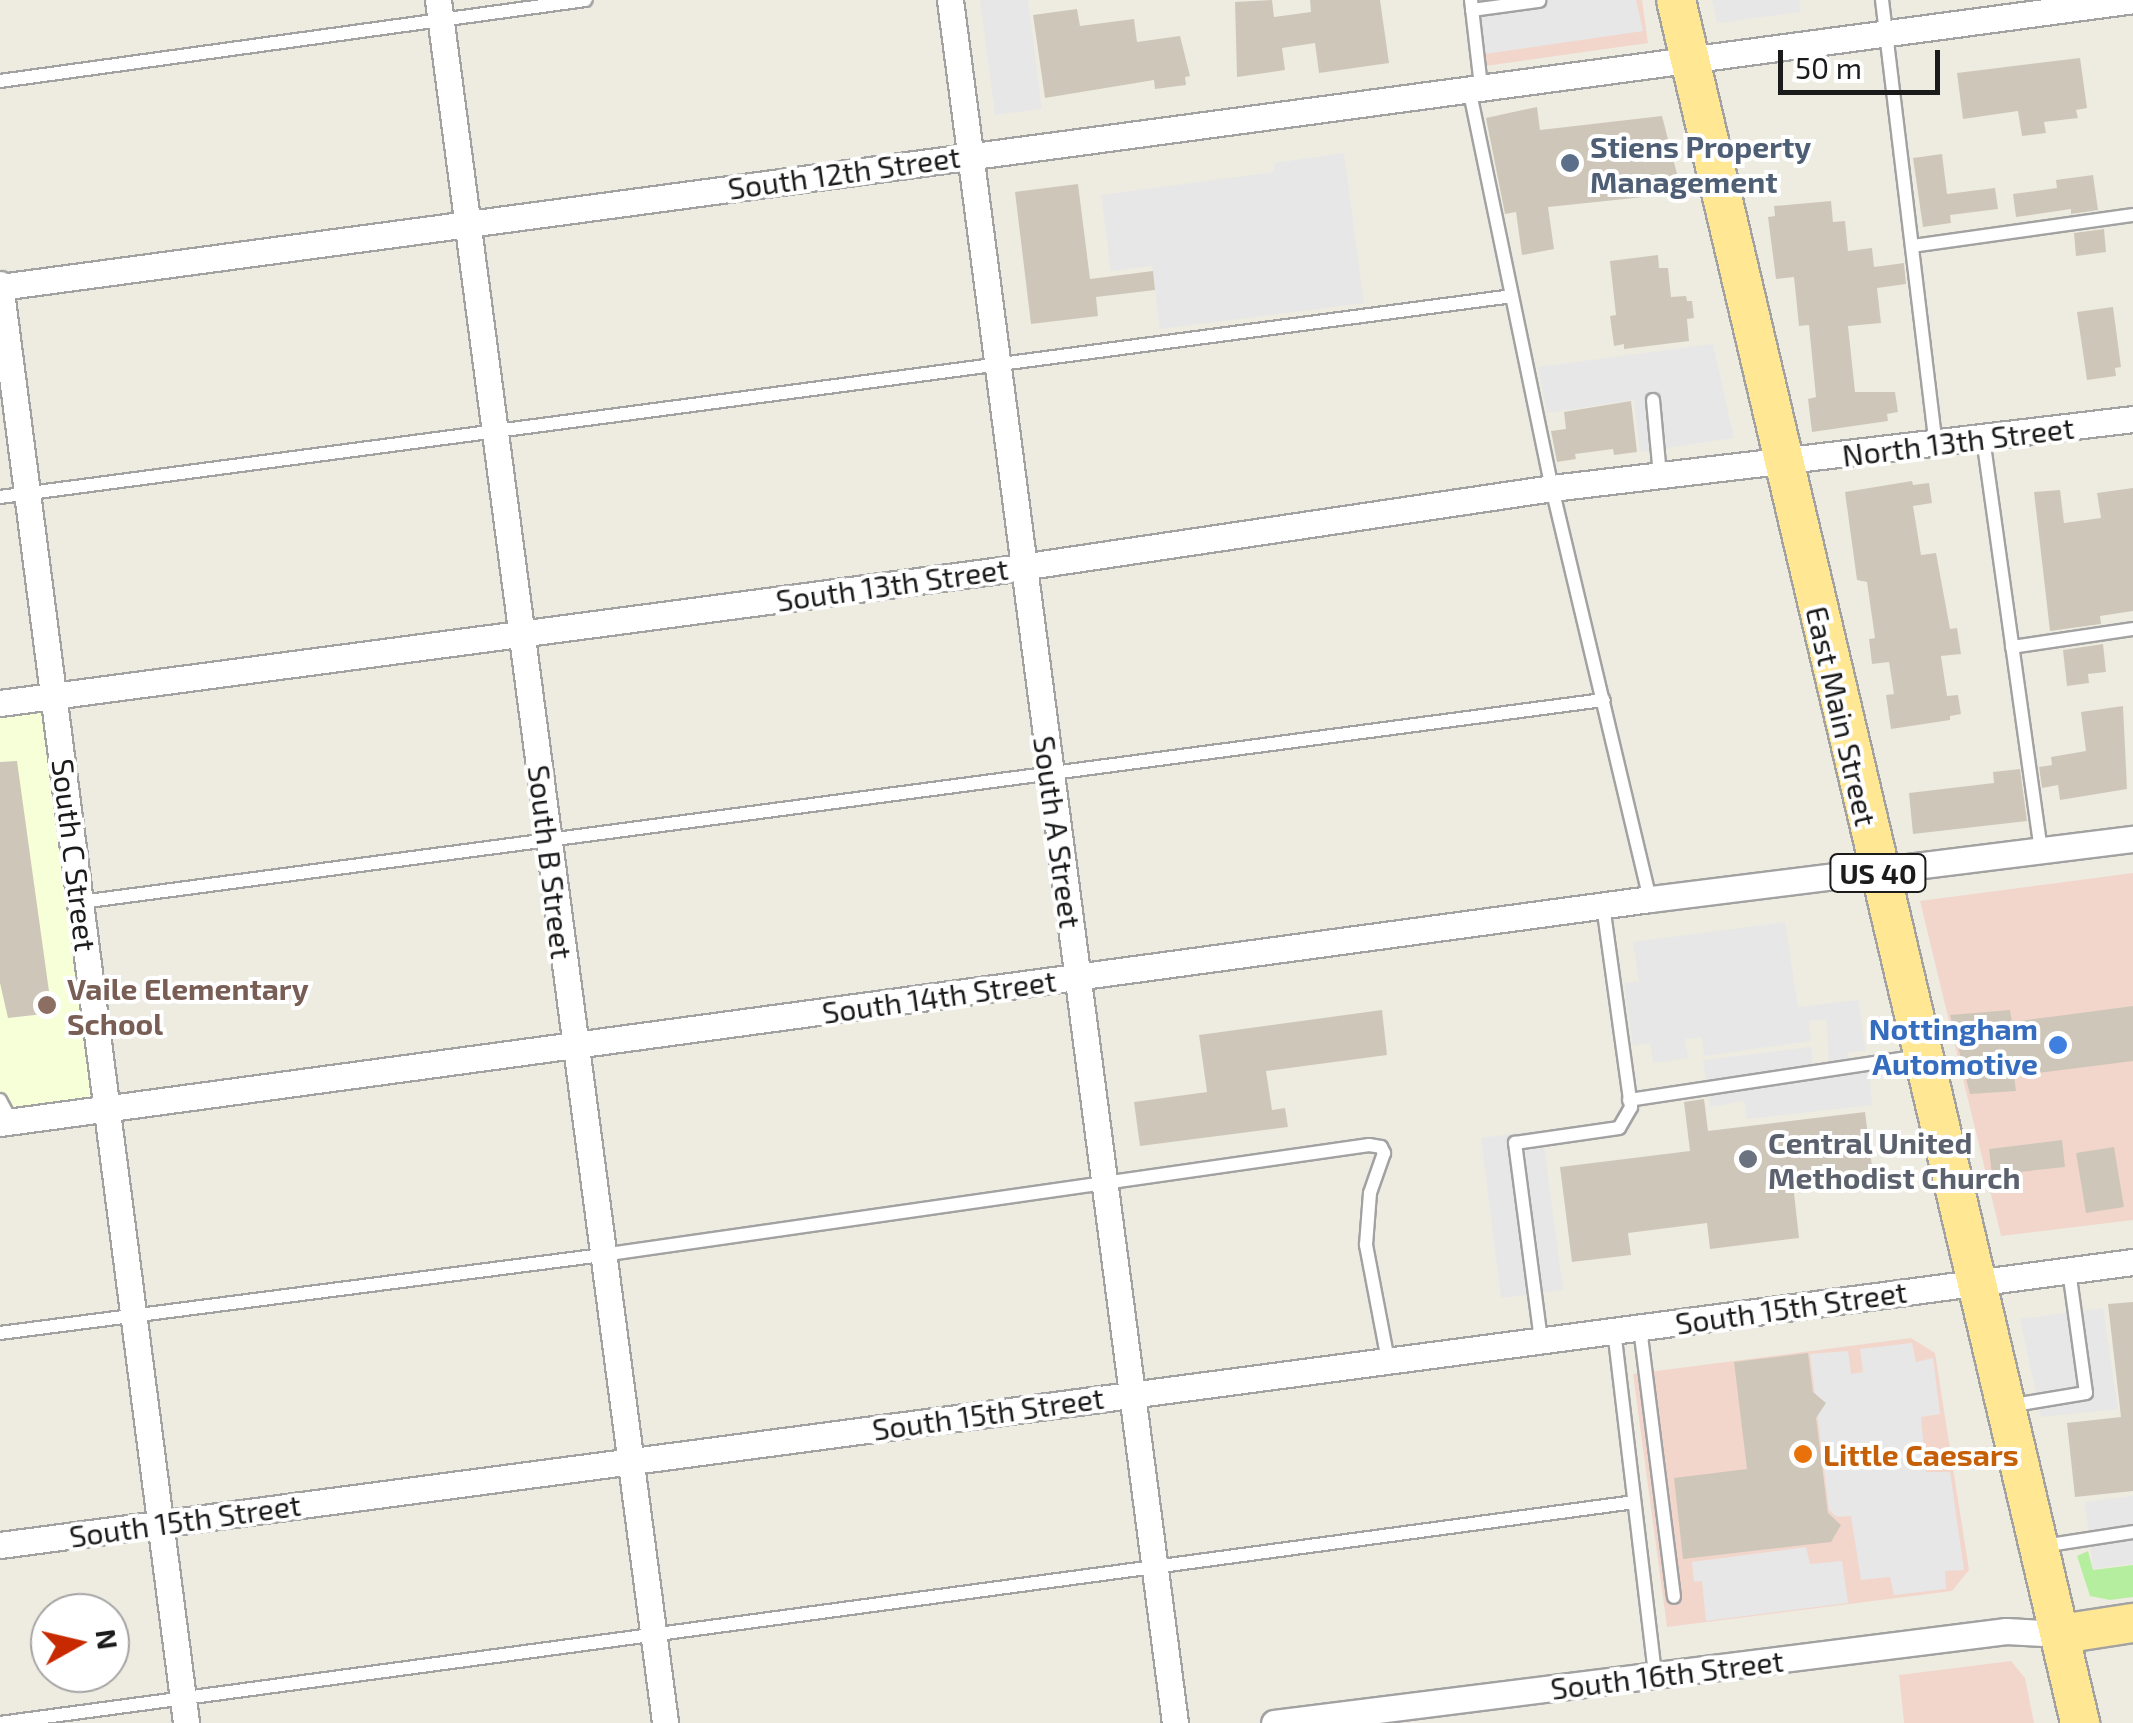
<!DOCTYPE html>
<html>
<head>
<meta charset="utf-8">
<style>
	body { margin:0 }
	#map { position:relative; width:2133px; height:1723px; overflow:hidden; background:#eeece0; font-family:"Exo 2",sans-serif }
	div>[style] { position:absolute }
	.commercial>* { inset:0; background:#f2d6cc }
	.education>* { inset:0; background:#f7ffd8 }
	.grass>* { inset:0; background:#b6eea0 }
	.parking>* { inset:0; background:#e7e7e7 }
	.building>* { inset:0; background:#cec7b9 }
	.roads { filter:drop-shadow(2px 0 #a2a2a2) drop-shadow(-2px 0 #a2a2a2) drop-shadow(0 2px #a2a2a2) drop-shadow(0 -2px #a2a2a2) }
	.service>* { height:12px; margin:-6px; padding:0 6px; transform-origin:6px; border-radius:6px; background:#fff }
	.minor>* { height:25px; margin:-12.5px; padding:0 12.5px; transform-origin:12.5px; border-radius:12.5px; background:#fff }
	.primary>* { height:38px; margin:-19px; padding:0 19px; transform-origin:19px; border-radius:19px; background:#ffe794 }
	.dots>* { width:28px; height:28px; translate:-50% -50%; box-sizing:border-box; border:5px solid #fff; border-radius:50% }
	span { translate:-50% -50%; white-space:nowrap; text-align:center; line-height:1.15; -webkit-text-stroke:8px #fff; paint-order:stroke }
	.shield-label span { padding:2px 8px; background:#fff; border:2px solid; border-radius:8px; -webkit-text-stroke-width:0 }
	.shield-label { font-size:28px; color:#1b1b1b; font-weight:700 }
	.service-label { font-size:30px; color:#4e5e75; font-weight:700 }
	.left { translate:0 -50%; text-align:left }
	.street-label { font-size:30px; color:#1b1b1b }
	.education-label { font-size:30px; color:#785e54; font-weight:700 }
	.shop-label { font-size:30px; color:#366cbe; font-weight:700 }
	.right { translate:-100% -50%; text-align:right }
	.worship-label { font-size:30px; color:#5b616d; font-weight:700 }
	.food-label { font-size:30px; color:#c56008; font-weight:700 }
	.north { position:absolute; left:30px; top:1593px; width:100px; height:100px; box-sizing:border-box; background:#fff; border:2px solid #a4a4a4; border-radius:50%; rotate:82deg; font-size:28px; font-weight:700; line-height:40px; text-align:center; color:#1b1b1b }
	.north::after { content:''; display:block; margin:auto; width:35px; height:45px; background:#c72a00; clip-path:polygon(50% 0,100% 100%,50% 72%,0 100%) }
	.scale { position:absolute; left:1778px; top:50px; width:162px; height:45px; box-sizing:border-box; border:5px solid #1b1b1b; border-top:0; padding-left:12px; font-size:30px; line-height:35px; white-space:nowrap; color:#1b1b1b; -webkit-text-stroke:8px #fff; paint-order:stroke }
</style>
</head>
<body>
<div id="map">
	<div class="commercial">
		<div style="clip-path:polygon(1476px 0,1642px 0,1648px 43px,1485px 66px)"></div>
		<div style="clip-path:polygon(2133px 873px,2133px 1220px,2001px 1236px,1920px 901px)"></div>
		<div style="clip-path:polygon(1911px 1338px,1935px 1353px,1969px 1570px,1952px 1591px,1667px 1627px,1633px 1374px)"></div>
		<div style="clip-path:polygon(2011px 1661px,2025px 1678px,2034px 1723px,1904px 1723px,1899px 1675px)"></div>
	</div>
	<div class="education">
		<div style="clip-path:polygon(55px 696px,107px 1109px,0 1123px,0 703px)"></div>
	</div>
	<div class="grass">
		<div style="clip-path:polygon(2088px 1551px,2093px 1570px,2133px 1565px,2133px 1597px,2110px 1600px,2090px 1596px,2077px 1556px)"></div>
	</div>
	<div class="parking">
		<div style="clip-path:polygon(980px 0,1028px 0,1042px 109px,995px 115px)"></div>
		<div style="clip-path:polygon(1479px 0,1636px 0,1643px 31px,1485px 54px)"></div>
		<div style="clip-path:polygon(1712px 0,1799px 0,1801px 12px,1717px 23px)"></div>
		<div style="clip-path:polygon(1344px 153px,1364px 303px,1160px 329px,1152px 266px,1111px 271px,1101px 195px,1274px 172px,1274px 163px)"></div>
		<div style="clip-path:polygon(1713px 344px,1734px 438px,1640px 452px,1634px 400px,1547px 413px,1538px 367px)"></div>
		<div style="clip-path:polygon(1785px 922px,1798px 1007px,1858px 1000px,1866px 1051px,1847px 1052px,1850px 1062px,1868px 1059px,1872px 1105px,1747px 1119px,1744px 1101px,1710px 1107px,1703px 1060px,1811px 1047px,1813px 1065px,1829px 1063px,1826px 1019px,1809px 1021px,1811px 1041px,1704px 1056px,1702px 1037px,1685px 1039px,1688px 1058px,1653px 1063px,1650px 1043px,1633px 1046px,1624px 983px,1639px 981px,1633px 942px)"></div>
		<div style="clip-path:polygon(1542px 1130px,1563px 1290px,1501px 1298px,1481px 1138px)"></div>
		<div style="clip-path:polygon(2103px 1308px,2118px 1409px,2041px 1417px,2020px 1319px)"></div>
		<div style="clip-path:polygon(1912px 1343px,1916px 1362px,1933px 1358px,1940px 1414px,1921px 1417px,1926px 1472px,1950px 1472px,1964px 1570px,1945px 1571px,1946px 1589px,1894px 1595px,1890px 1577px,1861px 1580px,1851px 1516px,1837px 1517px,1829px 1510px,1810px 1354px,1848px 1351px,1851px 1374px,1863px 1372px,1860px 1349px)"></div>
		<div style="clip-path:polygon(2133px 1496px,2133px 1564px,2093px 1569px,2085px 1502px)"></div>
		<div style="clip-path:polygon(1806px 1547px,1810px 1564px,1842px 1561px,1848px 1603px,1706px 1621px,1702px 1581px,1694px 1582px,1692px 1562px)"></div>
	</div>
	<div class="building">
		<div style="clip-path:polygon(1272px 0,1274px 17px,1311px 12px,1310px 0,1380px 0,1389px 63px,1319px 73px,1315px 43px,1282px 48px,1285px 70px,1237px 77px,1235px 2px)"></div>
		<div style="clip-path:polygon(1077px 9px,1080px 26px,1134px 19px,1137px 42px,1180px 36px,1190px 76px,1185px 77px,1186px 85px,1155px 89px,1154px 80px,1045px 98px,1033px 15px)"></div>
		<div style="clip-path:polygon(2080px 58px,2087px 108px,2076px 110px,2078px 118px,2044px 122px,2046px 133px,2022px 136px,2018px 111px,1963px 119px,1957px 73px)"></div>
		<div style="clip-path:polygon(1537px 107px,1540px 130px,1662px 116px,1682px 193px,1548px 207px,1554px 249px,1522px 255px,1516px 212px,1505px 214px,1486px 118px)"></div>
		<div style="clip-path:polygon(1942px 154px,1947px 194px,1995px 188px,1998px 209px,1950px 215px,1951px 223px,1923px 227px,1913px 158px)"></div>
		<div style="clip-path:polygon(2093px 175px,2098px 210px,2071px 214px,2071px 209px,2016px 217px,2013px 194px,2057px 188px,2056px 180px)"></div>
		<div style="clip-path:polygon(1078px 184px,1090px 279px,1153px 271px,1155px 290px,1096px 297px,1098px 316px,1031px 324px,1015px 192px)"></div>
		<div style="clip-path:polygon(1831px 201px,1833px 222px,1845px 221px,1848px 251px,1872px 248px,1874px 267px,1904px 263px,1906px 284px,1877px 288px,1881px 323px,1848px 326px,1855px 392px,1895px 392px,1898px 412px,1887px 414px,1888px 421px,1812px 432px,1808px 399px,1816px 397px,1809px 325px,1799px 326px,1794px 277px,1776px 279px,1768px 217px,1775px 216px,1774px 206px)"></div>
		<div style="clip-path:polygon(2104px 229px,2106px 252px,2076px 256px,2074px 233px)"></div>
		<div style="clip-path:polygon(1658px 255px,1659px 268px,1668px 268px,1671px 297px,1686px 296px,1687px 301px,1692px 301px,1694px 318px,1687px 319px,1689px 341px,1624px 349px,1624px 344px,1614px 346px,1610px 316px,1616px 315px,1610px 261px)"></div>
		<div style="clip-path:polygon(2113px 307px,2121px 367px,2115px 368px,2116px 376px,2087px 380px,2077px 312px)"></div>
		<div style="clip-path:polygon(1631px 401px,1637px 452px,1614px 455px,1613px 449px,1575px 454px,1576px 459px,1557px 462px,1551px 431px,1566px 429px,1564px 412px)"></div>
		<div style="clip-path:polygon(1912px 481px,1913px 485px,1929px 483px,1932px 503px,1913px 506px,1921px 555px,1936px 553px,1950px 629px,1957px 628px,1961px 654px,1941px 656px,1947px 696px,1958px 695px,1961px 714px,1950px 716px,1950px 720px,1891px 729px,1886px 695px,1894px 694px,1889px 662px,1872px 664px,1869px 639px,1875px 638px,1867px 582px,1857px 580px,1845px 492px)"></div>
		<div style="clip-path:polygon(2133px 488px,2133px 611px,2100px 616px,2101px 624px,2050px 631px,2034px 492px,2060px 490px,2064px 523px,2101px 518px,2097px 493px)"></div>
		<div style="clip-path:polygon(2103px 644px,2106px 672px,2088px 674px,2089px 683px,2067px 686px,2063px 650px)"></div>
		<div style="clip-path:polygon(2123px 706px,2127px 789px,2060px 800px,2058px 785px,2042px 788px,2039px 767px,2052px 765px,2051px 757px,2086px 751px,2081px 712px)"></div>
		<div style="clip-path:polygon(17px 761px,52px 1013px,8px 1018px,0 983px,0 762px)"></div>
		<div style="clip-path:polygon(2020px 769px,2027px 821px,1913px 834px,1909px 793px,1994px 783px,1993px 772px)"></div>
		<div style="clip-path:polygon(2133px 1006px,2133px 1061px,2014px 1076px,2016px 1091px,1970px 1094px,1950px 1015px,2010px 1010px,2012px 1022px)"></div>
		<div style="clip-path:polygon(1382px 1010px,1387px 1055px,1266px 1071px,1272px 1110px,1285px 1108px,1288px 1127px,1140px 1146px,1134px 1102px,1207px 1092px,1199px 1035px)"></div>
		<div style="clip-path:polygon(1704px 1099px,1708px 1131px,1865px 1112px,1873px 1174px,1793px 1184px,1799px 1238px,1710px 1249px,1707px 1223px,1628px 1233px,1631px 1255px,1572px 1262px,1560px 1167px,1690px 1151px,1684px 1102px)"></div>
		<div style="clip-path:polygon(2062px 1140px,2065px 1167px,1992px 1175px,1989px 1149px)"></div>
		<div style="clip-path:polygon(2114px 1147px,2124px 1207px,2086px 1213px,2076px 1153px)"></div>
		<div style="clip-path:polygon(2133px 1302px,2133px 1491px,2075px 1497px,2067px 1423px,2121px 1417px,2108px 1304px)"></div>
		<div style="clip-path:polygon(1808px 1353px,1813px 1392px,1826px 1403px,1816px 1418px,1828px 1513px,1841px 1525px,1831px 1542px,1683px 1559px,1674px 1478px,1747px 1469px,1734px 1362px)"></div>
	</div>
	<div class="roads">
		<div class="service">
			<div style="left:1471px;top:0;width:87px;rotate:83.4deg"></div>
			<div style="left:1882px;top:0;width:447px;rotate:83.1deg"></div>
			<div style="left:1472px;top:10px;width:68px;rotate:-7.7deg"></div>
			<div style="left:0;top:81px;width:591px;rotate:-7.88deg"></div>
			<div style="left:1469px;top:88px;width:409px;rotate:78.3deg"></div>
			<div style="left:1552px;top:488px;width:423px;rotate:76.6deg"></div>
			<div style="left:1912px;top:246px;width:223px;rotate:-8deg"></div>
			<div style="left:1653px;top:400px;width:76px;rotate:84.7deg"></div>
			<div style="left:1983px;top:438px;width:416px;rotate:82deg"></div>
			<div style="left:0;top:497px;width:1525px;rotate:-7.57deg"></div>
			<div style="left:2012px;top:647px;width:122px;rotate:-8.5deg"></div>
			<div style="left:81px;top:902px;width:1536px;rotate:-7.56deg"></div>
			<div style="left:0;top:1100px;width:24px;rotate:62deg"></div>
			<div style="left:1629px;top:1100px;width:294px;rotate:-8.6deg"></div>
			<div style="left:1640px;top:1328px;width:271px;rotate:82.8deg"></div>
			<div style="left:1614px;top:1330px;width:347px;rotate:83.2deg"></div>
			<div style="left:0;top:1333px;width:607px;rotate:-7.38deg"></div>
			<div style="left:602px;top:1255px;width:775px;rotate:-8.16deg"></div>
			<div style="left:1369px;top:1145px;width:12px;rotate:9deg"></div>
			<div style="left:1381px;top:1147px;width:7px;rotate:63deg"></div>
			<div style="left:1384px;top:1153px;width:42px;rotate:109.3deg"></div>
			<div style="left:1370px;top:1193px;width:52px;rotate:94.4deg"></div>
			<div style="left:1366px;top:1245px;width:117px;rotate:79.2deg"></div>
			<div style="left:1541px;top:1340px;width:199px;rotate:-97.5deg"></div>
			<div style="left:1515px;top:1143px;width:105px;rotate:-8.2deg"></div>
			<div style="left:1619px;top:1128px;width:24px;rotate:-60deg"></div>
			<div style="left:1631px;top:1107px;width:204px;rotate:-97.9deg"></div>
			<div style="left:2008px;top:1406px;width:79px;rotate:-9.5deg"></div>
			<div style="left:2086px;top:1393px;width:124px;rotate:-97.9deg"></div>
			<div style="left:2043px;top:1546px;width:91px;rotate:-8.8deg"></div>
			<div style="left:0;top:1723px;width:1649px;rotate:-7.7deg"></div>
		</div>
		<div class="minor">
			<div style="left:438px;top:0;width:1738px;rotate:82.49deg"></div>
			<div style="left:950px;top:0;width:1738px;rotate:82.56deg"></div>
			<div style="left:0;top:284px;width:1451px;rotate:82.63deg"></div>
			<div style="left:0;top:287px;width:2152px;rotate:-7.66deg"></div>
			<div style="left:0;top:703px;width:1010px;rotate:-7.57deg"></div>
			<div style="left:1001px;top:570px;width:557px;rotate:-8.46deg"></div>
			<div style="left:1552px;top:488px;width:585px;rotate:-6.77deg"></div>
			<div style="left:0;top:1123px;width:1665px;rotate:-7.73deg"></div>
			<div style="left:1650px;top:899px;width:487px;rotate:-7.1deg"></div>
			<div style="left:0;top:1545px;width:2152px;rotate:-7.56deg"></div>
			<div style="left:1274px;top:1723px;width:738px;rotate:-7.16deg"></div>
			<div style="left:2006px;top:1631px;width:55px;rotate:3.1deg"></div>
		</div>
		<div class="primary">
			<div style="left:1676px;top:0;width:1770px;rotate:76.8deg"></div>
			<div style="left:2061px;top:1634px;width:73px;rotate:-8.7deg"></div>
		</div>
	</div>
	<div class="dots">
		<div style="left:1570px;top:163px;background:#5c6f8a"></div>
		<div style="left:47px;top:1005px;background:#8d6e63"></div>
		<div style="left:2058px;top:1045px;background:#3f7fe0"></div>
		<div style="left:1748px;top:1159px;background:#6b7280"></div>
		<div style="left:1803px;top:1454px;background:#e8710a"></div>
	</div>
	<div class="shield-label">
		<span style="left:1878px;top:873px">US 40</span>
	</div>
	<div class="service-label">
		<span class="left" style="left:1590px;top:163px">Stiens Property<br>Management</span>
	</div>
	<div class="street-label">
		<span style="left:844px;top:172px;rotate:-8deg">South 12th Street</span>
		<span style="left:1958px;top:441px;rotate:-7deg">North 13th Street</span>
		<span style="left:892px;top:584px;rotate:-8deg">South 13th Street</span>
		<span style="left:1842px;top:716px;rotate:77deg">East Main Street</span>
		<span style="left:1058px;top:832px;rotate:82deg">South A Street</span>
		<span style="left:75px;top:855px;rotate:83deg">South C Street</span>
		<span style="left:551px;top:862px;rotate:83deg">South B Street</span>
		<span style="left:939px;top:996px;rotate:-8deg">South 14th Street</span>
		<span style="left:1791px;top:1307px;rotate:-8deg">South 15th Street</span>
		<span style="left:988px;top:1413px;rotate:-8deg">South 15th Street</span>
		<span style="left:185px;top:1520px;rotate:-8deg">South 15th Street</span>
		<span style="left:1667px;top:1674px;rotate:-7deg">South 16th Street</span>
	</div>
	<div class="education-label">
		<span class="left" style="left:67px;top:1005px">Vaile Elementary<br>School</span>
	</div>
	<div class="shop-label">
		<span class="right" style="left:2038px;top:1045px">Nottingham<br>Automotive</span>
	</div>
	<div class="worship-label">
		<span class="left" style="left:1768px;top:1159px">Central United<br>Methodist Church</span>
	</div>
	<div class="food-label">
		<span class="left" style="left:1823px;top:1454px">Little Caesars</span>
	</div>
	<div class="north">N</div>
	<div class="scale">50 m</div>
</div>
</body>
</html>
